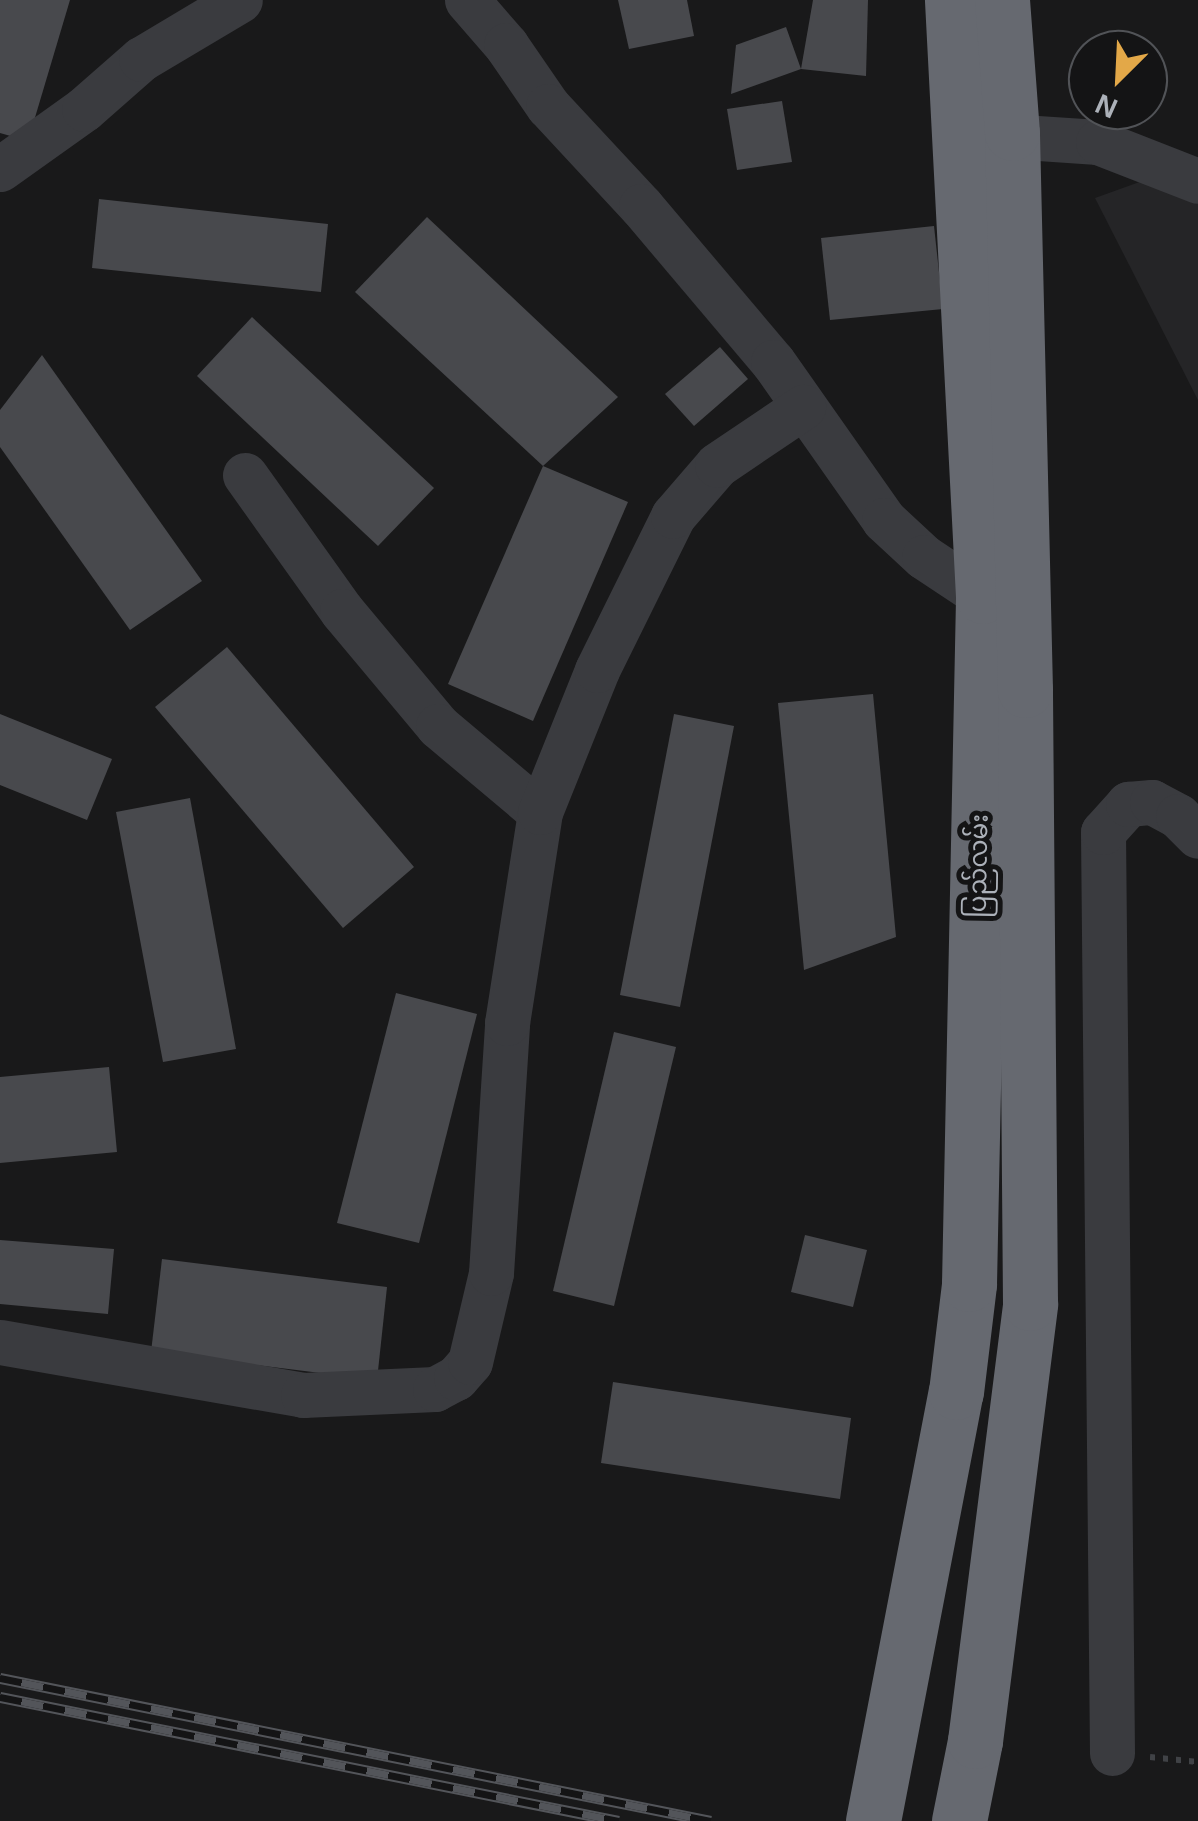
<!DOCTYPE html>
<html>
<head>
<meta charset="utf-8">
<style>
	body { margin:0 }
	#map { position:relative; width:1198px; height:1821px; overflow:hidden; background:#19191a; font-family:Helvetica,"Noto Sans Myanmar",sans-serif }
	div>[style] { position:absolute }
	.built>* { inset:0; background:#252527 }
	.building>* { inset:0; background:#48494d }
	.path>* { height:6px; margin-top:-3px; transform-origin:0; background:repeating-linear-gradient(90deg,#404246 0 5px,transparent 0 13px) }
	.minor>* { height:45px; margin:-22.5px; padding:0 22.5px; transform-origin:22.5px; border-radius:22.5px; background:#3a3b3f }
	.highway>* { height:55px; margin:-27.5px; padding:0 27.5px; transform-origin:27.5px; border-radius:27.5px; background:#666970 }
	.rail>* { height:11px; margin-top:-5.5px; transform-origin:0; background:repeating-linear-gradient(90deg,#141415 0 22px,#53555a 0 44px); box-sizing:border-box; border-block:2px solid #53555a }
	span { translate:-50% -50%; white-space:nowrap; text-align:center; line-height:1.15; -webkit-text-stroke:10px #141415; paint-order:stroke }
	.street-label { font-size:25px; color:#acb1b9 }
	.north { position:absolute; left:1068px; top:30px; width:100px; height:100px; box-sizing:border-box; background:#141415; border:2px solid #515357; border-radius:50%; rotate:204deg; font-size:28px; font-weight:700; line-height:40px; text-align:center; color:#acb1b9 }
	.north::after { content:''; display:block; margin:auto; width:35px; height:45px; background:#e3a848; clip-path:polygon(50% 0,100% 100%,50% 72%,0 100%) }
</style>
</head>
<body>
<div id="map">
	<div class="built">
		<div style="clip-path:polygon(1198px 161px,1198px 400px,1095px 198px)"></div>
	</div>
	<div class="building">
		<div style="clip-path:polygon(0 0,70px 0,28px 141px,0 133px)"></div>
		<div style="clip-path:polygon(618px 0,687px 0,694px 36px,629px 49px)"></div>
		<div style="clip-path:polygon(813px 0,868px 0,866px 76px,801px 69px)"></div>
		<div style="clip-path:polygon(786px 27px,801px 69px,731px 94px,736px 45px)"></div>
		<div style="clip-path:polygon(782px 101px,792px 162px,737px 170px,727px 109px)"></div>
		<div style="clip-path:polygon(99px 199px,328px 224px,321px 292px,92px 268px)"></div>
		<div style="clip-path:polygon(427px 217px,618px 397px,543px 466px,355px 292px)"></div>
		<div style="clip-path:polygon(934px 226px,943px 309px,830px 320px,821px 238px)"></div>
		<div style="clip-path:polygon(252px 317px,434px 488px,378px 546px,197px 376px)"></div>
		<div style="clip-path:polygon(720px 347px,748px 379px,694px 426px,665px 394px)"></div>
		<div style="clip-path:polygon(42px 355px,202px 581px,130px 630px,0 447px,0 410px)"></div>
		<div style="clip-path:polygon(543px 466px,628px 502px,533px 721px,448px 684px)"></div>
		<div style="clip-path:polygon(227px 647px,414px 867px,343px 928px,155px 707px)"></div>
		<div style="clip-path:polygon(873px 694px,896px 937px,804px 970px,778px 703px)"></div>
		<div style="clip-path:polygon(0 714px,112px 759px,87px 820px,0 785px)"></div>
		<div style="clip-path:polygon(674px 714px,734px 726px,680px 1007px,620px 995px)"></div>
		<div style="clip-path:polygon(190px 798px,236px 1049px,163px 1062px,116px 812px)"></div>
		<div style="clip-path:polygon(396px 993px,477px 1014px,419px 1243px,337px 1223px)"></div>
		<div style="clip-path:polygon(614px 1032px,676px 1047px,614px 1306px,553px 1291px)"></div>
		<div style="clip-path:polygon(109px 1067px,117px 1152px,0 1163px,0 1077px)"></div>
		<div style="clip-path:polygon(805px 1235px,867px 1250px,853px 1307px,791px 1292px)"></div>
		<div style="clip-path:polygon(0 1240px,114px 1249px,108px 1314px,0 1304px)"></div>
		<div style="clip-path:polygon(162px 1259px,387px 1287px,377px 1380px,151px 1352px)"></div>
		<div style="clip-path:polygon(613px 1382px,851px 1418px,840px 1499px,601px 1463px)"></div>
	</div>
	<div class="path">
		<div style="left:1150px;top:1757px;width:48px;rotate:5.9deg"></div>
	</div>
	<div class="minor">
		<div style="left:467px;top:0;width:60px;rotate:49.1deg"></div>
		<div style="left:506px;top:45px;width:74px;rotate:55.5deg"></div>
		<div style="left:548px;top:106px;width:137px;rotate:47.1deg"></div>
		<div style="left:641px;top:206px;width:204px;rotate:49.8deg"></div>
		<div style="left:773px;top:362px;width:193px;rotate:54.9deg"></div>
		<div style="left:884px;top:520px;width:54px;rotate:42.8deg"></div>
		<div style="left:924px;top:557px;width:71px;rotate:33.5deg"></div>
		<div style="left:983px;top:596px;width:25px;rotate:-7deg"></div>
		<div style="left:978px;top:134px;width:120px;rotate:3.8deg"></div>
		<div style="left:1098px;top:142px;width:107px;rotate:21.3deg"></div>
		<div style="left:0;top:169px;width:103px;rotate:-35.5deg"></div>
		<div style="left:84px;top:109px;width:76px;rotate:-41.3deg"></div>
		<div style="left:141px;top:59px;width:115px;rotate:-30.8deg"></div>
		<div style="left:245px;top:475px;width:167px;rotate:54.5deg"></div>
		<div style="left:342px;top:611px;width:150px;rotate:50.1deg"></div>
		<div style="left:438px;top:726px;width:133px;rotate:40.1deg"></div>
		<div style="left:0;top:1342px;width:308px;rotate:9.9deg"></div>
		<div style="left:303px;top:1395px;width:132px;rotate:-2.6deg"></div>
		<div style="left:435px;top:1389px;width:24px;rotate:-28deg"></div>
		<div style="left:456px;top:1378px;width:21px;rotate:-49deg"></div>
		<div style="left:470px;top:1362px;width:91px;rotate:-76.7deg"></div>
		<div style="left:491px;top:1273px;width:251px;rotate:-86.3deg"></div>
		<div style="left:507px;top:1023px;width:214px;rotate:-81.1deg"></div>
		<div style="left:540px;top:812px;width:153px;rotate:-68.1deg"></div>
		<div style="left:597px;top:670px;width:172px;rotate:-63.7deg"></div>
		<div style="left:673px;top:516px;width:67px;rotate:-49.2deg"></div>
		<div style="left:717px;top:465px;width:104px;rotate:-34deg"></div>
		<div style="left:1112px;top:1753px;width:921px;rotate:-90.56deg"></div>
		<div style="left:1103px;top:832px;width:38px;rotate:-48deg"></div>
		<div style="left:1128px;top:804px;width:24px;rotate:-5deg"></div>
		<div style="left:1152px;top:802px;width:30px;rotate:28deg"></div>
		<div style="left:1178px;top:816px;width:28px;rotate:45deg"></div>
	</div>
	<div class="highway">
		<div style="left:873px;top:1821px;width:437px;rotate:-79.1deg"></div>
		<div style="left:956px;top:1392px;width:109px;rotate:-83.1deg"></div>
		<div style="left:969px;top:1284px;width:688px;rotate:-88.83deg"></div>
		<div style="left:983px;top:596px;width:597px;rotate:-92.98deg"></div>
		<div style="left:959px;top:1821px;width:82px;rotate:-78.7deg"></div>
		<div style="left:975px;top:1741px;width:441px;rotate:-82.8deg"></div>
		<div style="left:1030px;top:1303px;width:613px;rotate:-90.47deg"></div>
		<div style="left:1025px;top:690px;width:557px;rotate:-91.34deg"></div>
		<div style="left:1012px;top:133px;width:133px;rotate:-94.3deg"></div>
	</div>
	<div class="rail">
		<div style="left:0;top:1678px;width:725px;rotate:11.37deg"></div>
		<div style="left:0;top:1697px;width:631px;rotate:11.33deg"></div>
	</div>
	<div class="street-label">
		<span style="left:978px;top:866px;rotate:-89deg">ပြည်လမ်း</span>
	</div>
	<div class="north">N</div>
</div>
</body>
</html>
